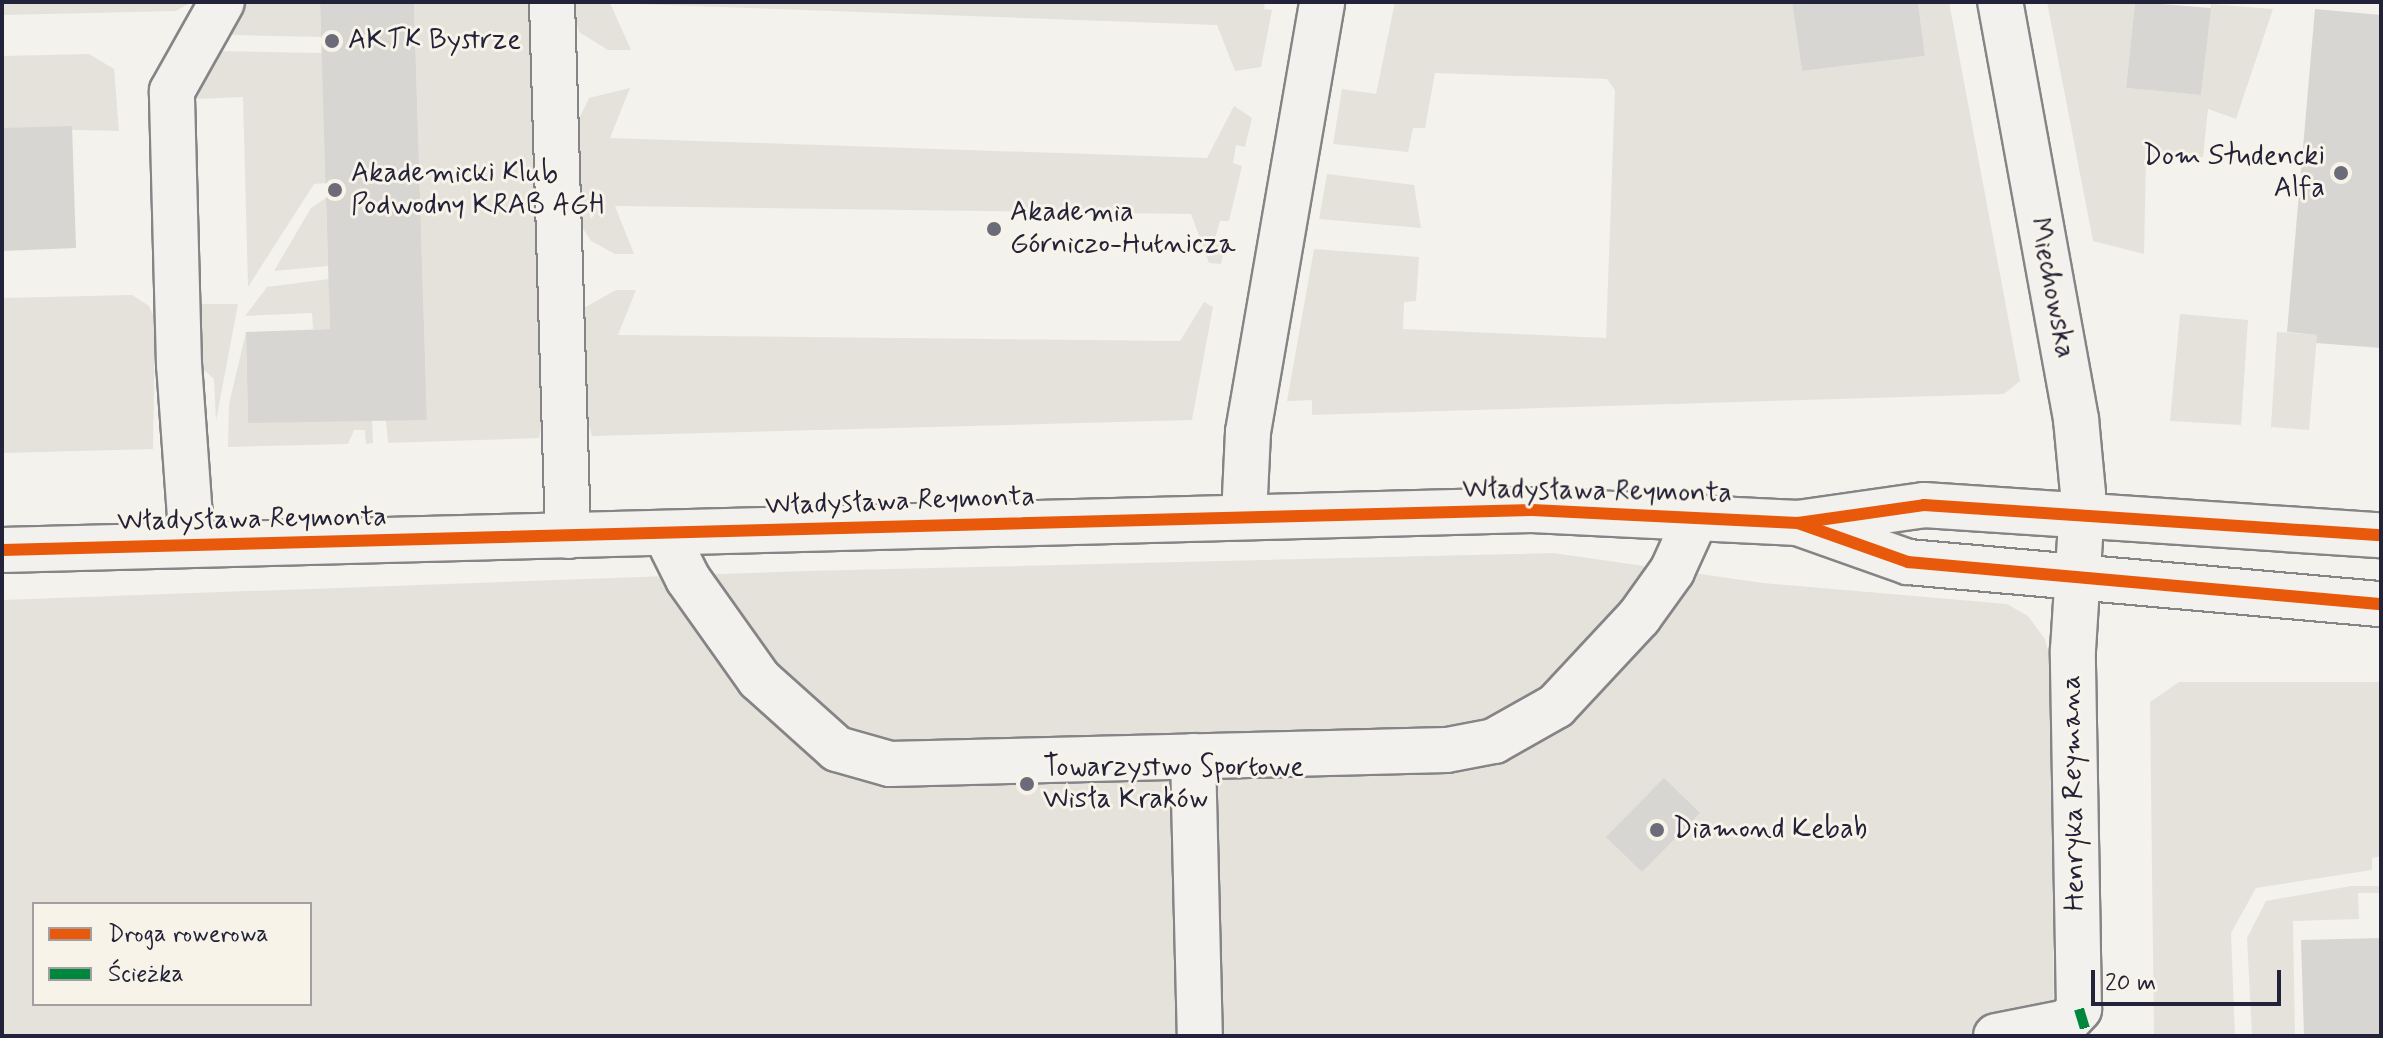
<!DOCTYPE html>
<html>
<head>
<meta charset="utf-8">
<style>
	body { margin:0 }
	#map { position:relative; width:2383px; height:1038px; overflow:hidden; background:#f4f2ec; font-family:Mynerve,sans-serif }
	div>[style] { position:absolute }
	.green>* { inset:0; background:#e5e2dc }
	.building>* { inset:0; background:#d7d6d3 }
	.roads { filter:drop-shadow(2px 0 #858486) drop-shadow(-2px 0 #858486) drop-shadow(0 2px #858486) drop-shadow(0 -2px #858486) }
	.minor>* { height:44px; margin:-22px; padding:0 22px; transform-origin:22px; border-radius:22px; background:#f2f1ed }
	.quiet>* { height:10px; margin-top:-5px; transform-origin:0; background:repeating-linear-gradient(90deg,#00873e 0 20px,transparent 0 30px) }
	.cycleway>* { height:12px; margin:-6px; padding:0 6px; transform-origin:6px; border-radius:6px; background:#e8590c }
	.dots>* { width:22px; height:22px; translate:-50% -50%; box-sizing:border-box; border:4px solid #f7f3e8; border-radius:50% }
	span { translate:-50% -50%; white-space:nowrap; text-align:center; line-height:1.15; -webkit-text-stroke:6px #f7f3e8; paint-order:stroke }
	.poi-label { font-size:28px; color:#22223b }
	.left { translate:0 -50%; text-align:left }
	.right { translate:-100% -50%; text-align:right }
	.street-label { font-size:28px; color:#22223b }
	.frame { position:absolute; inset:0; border:4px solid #22223b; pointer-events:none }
	.legend { position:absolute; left:32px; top:902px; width:280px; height:104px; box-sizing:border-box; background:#f7f3e8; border:2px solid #a29fa3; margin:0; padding:10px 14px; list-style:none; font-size:24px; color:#22223b }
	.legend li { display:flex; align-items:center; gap:16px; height:40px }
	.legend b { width:40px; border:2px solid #a29fa3 }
	.scale { position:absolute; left:2091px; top:970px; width:190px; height:36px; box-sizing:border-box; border:4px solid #22223b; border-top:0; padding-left:10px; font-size:24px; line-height:28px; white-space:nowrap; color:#22223b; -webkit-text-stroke:6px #f7f3e8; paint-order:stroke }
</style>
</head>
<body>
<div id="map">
	<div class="green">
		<div style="clip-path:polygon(2px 2px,192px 2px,176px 11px,2px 15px)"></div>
		<div style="clip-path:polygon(247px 2px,320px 2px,321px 37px,230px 35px)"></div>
		<div style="clip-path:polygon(414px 2px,532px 2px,547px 396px,539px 438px,388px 443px,386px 420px,427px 419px)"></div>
		<div style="clip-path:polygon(572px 2px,1265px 2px,1264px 9px,1272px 10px,1261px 67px,1235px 71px,1217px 25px,610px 3px,631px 50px,608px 50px,579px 32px)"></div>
		<div style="clip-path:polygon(1395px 2px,1792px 2px,1802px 71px,1925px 56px,1918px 2px,1949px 2px,2020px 381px,2004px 394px,1312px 415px,1312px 400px,1287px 401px,1314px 249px,1419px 257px,1416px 301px,1404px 302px,1403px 329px,1606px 338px,1615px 90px,1607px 79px,1435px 73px,1425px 128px,1413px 128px,1408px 152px,1333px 144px,1342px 89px,1376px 94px)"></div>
		<div style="clip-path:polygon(2047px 2px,2135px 2px,2126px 88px,2201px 95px,2211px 4px,2273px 9px,2236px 119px,2208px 109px,2203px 157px,2146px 158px,2144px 254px,2093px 241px)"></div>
		<div style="clip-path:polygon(220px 51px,322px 53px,326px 183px,314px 184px,248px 287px,243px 97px,195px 99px)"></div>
		<div style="clip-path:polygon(89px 54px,114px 69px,119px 131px,2px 128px,2px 56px)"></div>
		<div style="clip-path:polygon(630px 88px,610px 138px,1207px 158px,1234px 106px,1252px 118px,1245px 147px,1236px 145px,1233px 163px,1242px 166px,1229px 221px,1220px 221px,1215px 239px,1226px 242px,1221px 264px,1209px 263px,1191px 214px,615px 206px,634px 254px,615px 254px,591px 241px,580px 224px,577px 123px,589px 98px)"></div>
		<div style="clip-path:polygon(1327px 174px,1414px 185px,1421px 228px,1319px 219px)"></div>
		<div style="clip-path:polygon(326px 198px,328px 266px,274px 271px,311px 208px)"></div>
		<div style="clip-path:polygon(329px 279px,330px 329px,313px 329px,312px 313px,245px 316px,267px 287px)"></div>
		<div style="clip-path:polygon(616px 290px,636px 290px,618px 335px,1180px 341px,1204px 302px,1213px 307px,1192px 420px,592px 436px,579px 388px,582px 309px)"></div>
		<div style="clip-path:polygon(132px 295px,149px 306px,155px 319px,153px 449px,2px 453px,2px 298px)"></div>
		<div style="clip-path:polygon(199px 304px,238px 304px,216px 421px,214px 379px,201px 367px)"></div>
		<div style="clip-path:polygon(2180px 314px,2248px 320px,2241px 425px,2170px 421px)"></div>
		<div style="clip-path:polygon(246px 332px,248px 423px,372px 420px,373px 443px,366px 444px,365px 430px,354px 430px,348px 444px,228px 447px,229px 404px)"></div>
		<div style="clip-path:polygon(2277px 332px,2317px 335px,2309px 430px,2271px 427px)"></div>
		<div style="clip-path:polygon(evenodd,1553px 553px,1763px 583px,2007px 604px,2028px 616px,2045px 639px,2051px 662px,2054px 1036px,2px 1036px,2px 600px,806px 571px,1553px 553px,34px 904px,310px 904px,310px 1004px,34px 1004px,34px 904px)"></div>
		<div style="clip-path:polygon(2179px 682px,2381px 682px,2381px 856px,2372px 858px,2372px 870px,2256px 888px,2231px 933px,2235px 1036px,2154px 1036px,2150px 702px)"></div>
		<div style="clip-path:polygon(2351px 886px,2381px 886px,2381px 893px,2358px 893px,2359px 919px,2293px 921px,2295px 1036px,2252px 1036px,2247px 938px,2266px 901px)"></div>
	</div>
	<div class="building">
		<div style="clip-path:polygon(320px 2px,414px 2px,427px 420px,248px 423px,246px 332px,330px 329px)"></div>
		<div style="clip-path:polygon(1792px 2px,1918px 2px,1925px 56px,1802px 71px)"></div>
		<div style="clip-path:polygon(2135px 2px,2211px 8px,2201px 95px,2126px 88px)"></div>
		<div style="clip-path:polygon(2315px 9px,2381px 15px,2381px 348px,2316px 343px,2317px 335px,2287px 332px)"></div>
		<div style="clip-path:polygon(72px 126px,76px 248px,2px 251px,2px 128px)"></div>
		<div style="clip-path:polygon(1664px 778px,1700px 813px,1642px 872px,1606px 837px)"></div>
		<div style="clip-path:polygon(2381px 938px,2381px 1036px,2304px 1036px,2301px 940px)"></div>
	</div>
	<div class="roads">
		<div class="minor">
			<div style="left:552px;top:2px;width:534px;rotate:88.28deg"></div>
			<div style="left:1244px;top:517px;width:85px;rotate:-87.3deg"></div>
			<div style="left:1248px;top:432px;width:436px;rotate:-80.2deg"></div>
			<div style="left:1798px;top:523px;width:117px;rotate:19.5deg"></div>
			<div style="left:1908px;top:562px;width:475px;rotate:5.1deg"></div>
			<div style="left:665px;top:533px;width:51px;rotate:63.4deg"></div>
			<div style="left:688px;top:579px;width:123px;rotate:54.6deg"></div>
			<div style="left:759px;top:679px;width:105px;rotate:41.9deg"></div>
			<div style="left:837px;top:749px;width:55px;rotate:15.8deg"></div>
			<div style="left:890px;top:764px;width:557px;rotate:-1.44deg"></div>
			<div style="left:1447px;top:750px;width:48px;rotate:-10.8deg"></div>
			<div style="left:1494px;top:741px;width:71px;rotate:-29.4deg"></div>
			<div style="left:1556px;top:706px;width:122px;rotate:-47deg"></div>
			<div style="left:1639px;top:617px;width:57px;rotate:-54.3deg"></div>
			<div style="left:1672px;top:571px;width:60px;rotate:-65.6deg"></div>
			<div style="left:192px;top:545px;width:180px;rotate:-94.1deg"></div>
			<div style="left:179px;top:365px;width:274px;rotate:-91.5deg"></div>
			<div style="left:172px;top:91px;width:102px;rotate:-60.7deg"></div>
			<div style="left:2px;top:550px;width:1531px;rotate:-1.5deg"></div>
			<div style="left:1532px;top:510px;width:266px;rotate:2.8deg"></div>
			<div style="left:1798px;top:523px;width:127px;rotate:-8.1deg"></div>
			<div style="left:1924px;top:505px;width:458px;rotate:3.8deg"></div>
			<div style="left:1193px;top:756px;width:280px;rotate:88.6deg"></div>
			<div style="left:1996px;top:1036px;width:72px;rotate:-11.2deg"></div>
			<div style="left:2067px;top:1022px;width:18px;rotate:-47deg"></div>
			<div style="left:2079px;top:1009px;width:359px;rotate:-91deg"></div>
			<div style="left:2073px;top:650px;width:157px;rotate:-86.4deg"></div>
			<div style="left:2083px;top:493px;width:74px;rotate:-95.4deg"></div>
			<div style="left:2076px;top:419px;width:424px;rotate:-100.3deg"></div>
		</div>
	</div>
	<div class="quiet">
		<div style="left:2079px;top:1009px;width:28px;rotate:73deg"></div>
	</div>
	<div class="cycleway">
		<div style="left:1798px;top:523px;width:117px;rotate:19.5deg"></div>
		<div style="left:1908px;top:562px;width:475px;rotate:5.1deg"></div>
		<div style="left:2px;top:550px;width:1531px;rotate:-1.5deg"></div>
		<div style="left:1532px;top:510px;width:266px;rotate:2.8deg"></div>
		<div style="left:1798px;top:523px;width:127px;rotate:-8.1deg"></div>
		<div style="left:1924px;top:505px;width:458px;rotate:3.8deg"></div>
	</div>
	<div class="dots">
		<div style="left:332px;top:41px;background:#6c6b79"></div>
		<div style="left:2341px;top:173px;background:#6c6b79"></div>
		<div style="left:335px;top:190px;background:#6c6b79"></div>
		<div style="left:994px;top:229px;background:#6c6b79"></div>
		<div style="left:1027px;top:784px;background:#6c6b79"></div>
		<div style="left:1657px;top:830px;background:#6c6b79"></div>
	</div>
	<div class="poi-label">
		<span class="left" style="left:348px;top:41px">AKTK Bystrze</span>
		<span class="right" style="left:2325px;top:173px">Dom Studencki<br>Alfa</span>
		<span class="left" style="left:351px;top:190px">Akademicki Klub<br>Podwodny KRAB AGH</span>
		<span class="left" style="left:1010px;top:229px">Akademia<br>Górniczo-Hutnicza</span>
		<span class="left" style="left:1043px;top:784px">Towarzystwo Sportowe<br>Wisła Kraków</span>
		<span class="left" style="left:1673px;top:830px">Diamond Kebab</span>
	</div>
	<div class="street-label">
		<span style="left:2051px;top:288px;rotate:79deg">Miechowska</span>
		<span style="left:1597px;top:492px;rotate:1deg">Władysława Reymonta</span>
		<span style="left:900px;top:502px;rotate:-2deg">Władysława Reymonta</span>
		<span style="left:252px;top:520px;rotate:-1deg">Władysława Reymonta</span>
		<span style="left:2074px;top:793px;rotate:-91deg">Henryka Reymana</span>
	</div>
	<div class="frame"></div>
	<ul class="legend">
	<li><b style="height:10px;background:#e8590c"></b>Droga rowerowa</li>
	<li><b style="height:10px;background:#00873e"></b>Ścieżka</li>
	</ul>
	<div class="scale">20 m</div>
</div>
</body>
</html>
